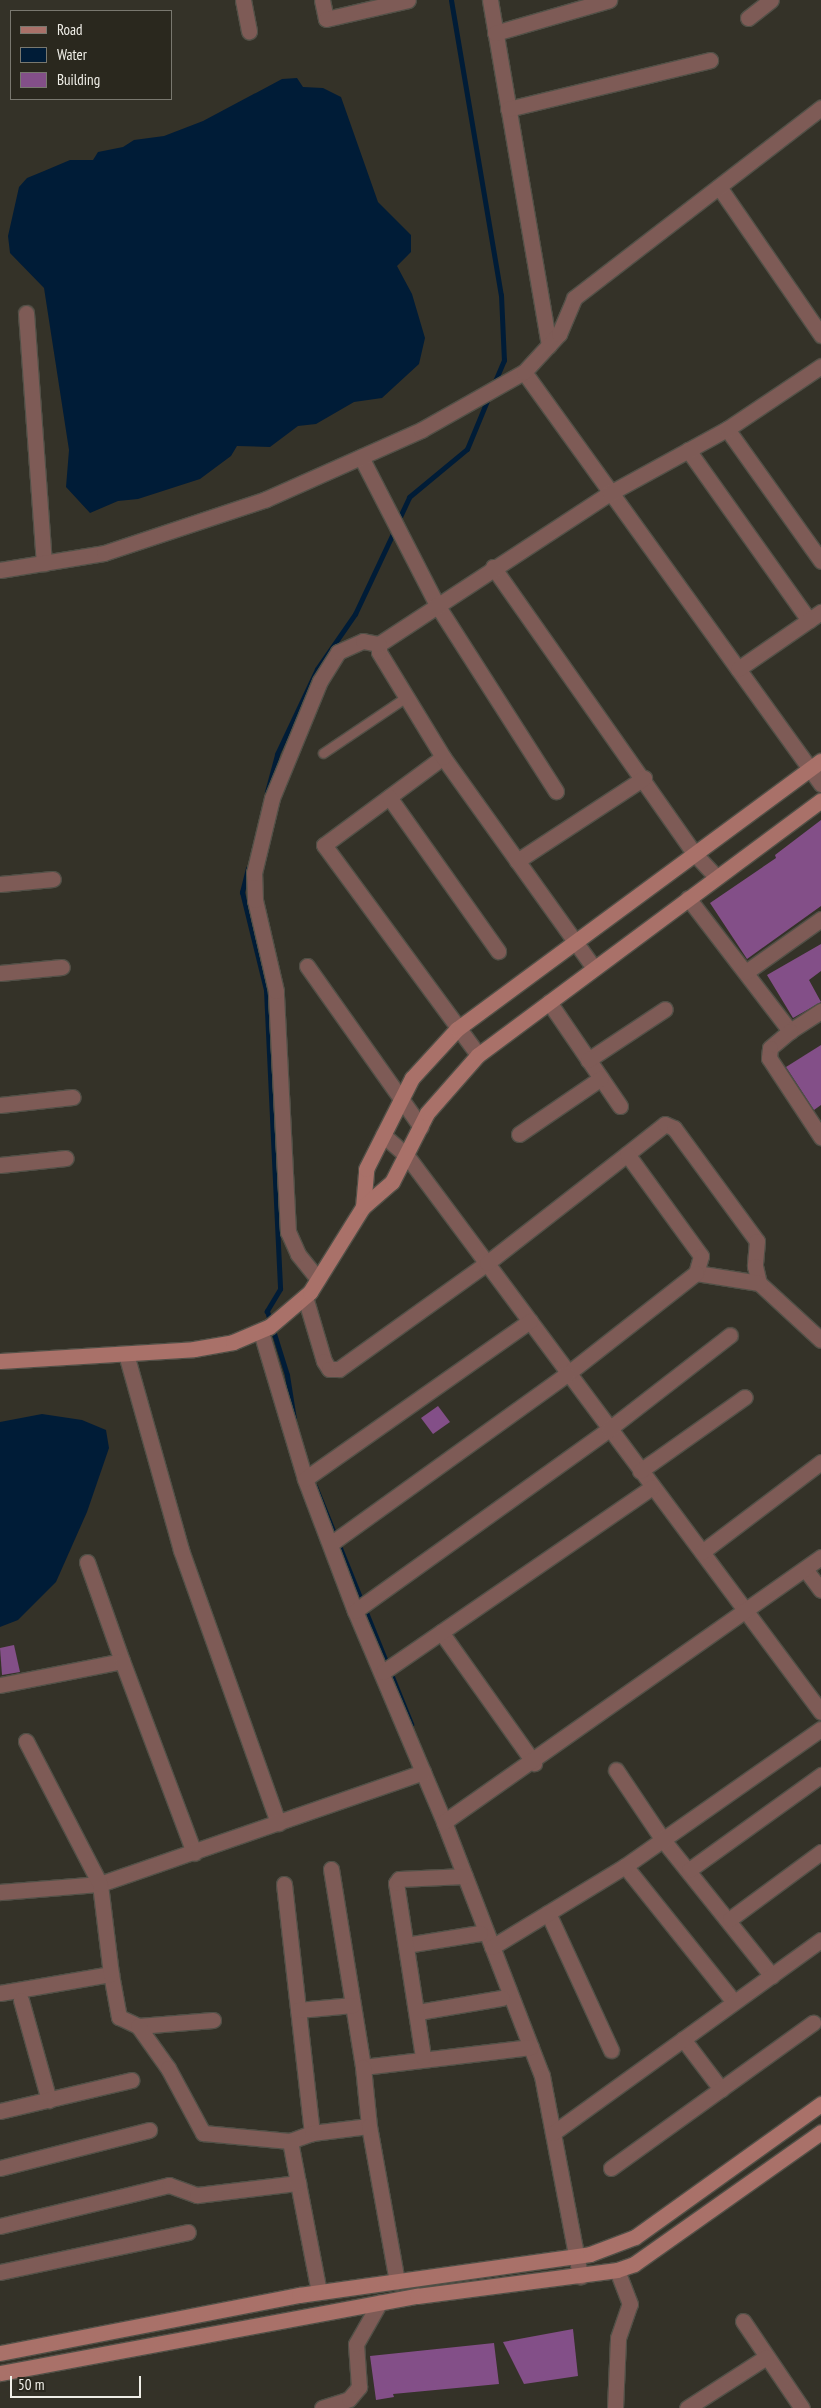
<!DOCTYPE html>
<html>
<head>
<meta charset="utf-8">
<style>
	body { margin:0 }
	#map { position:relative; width:821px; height:2408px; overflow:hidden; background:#343228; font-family:"PT Sans Narrow",sans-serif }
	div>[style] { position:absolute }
	.water>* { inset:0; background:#001c37 }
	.stream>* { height:5px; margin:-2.5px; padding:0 2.5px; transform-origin:2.5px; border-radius:2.5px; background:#001c37 }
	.building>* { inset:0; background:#834f88 }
	.roads { filter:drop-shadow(1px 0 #525047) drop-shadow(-1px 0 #525047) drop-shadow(0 1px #525047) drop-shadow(0 -1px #525047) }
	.lane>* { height:9px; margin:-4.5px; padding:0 4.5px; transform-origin:4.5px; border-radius:4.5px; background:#7e5b56 }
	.street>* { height:15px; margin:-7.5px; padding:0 7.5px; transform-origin:7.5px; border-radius:7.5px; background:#7e5b56 }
	.secondary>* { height:15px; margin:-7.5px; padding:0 7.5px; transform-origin:7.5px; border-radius:7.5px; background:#a97169 }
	span { translate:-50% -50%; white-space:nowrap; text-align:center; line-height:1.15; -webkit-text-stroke:4px #2a281e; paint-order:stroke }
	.legend { position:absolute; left:10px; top:10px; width:162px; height:90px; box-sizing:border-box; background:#2a281e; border:1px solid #79786f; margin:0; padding:6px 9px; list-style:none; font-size:15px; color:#f0efe8 }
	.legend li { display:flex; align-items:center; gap:10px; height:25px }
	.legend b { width:25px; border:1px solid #79786f }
	.scale { position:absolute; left:10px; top:2376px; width:131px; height:22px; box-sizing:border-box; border:2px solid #f0efe8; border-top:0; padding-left:6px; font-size:15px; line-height:18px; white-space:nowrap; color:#f0efe8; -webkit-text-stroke:4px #2a281e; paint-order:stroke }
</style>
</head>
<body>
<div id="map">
	<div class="water">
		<div style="clip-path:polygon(297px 78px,303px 87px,323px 88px,341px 97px,378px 202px,411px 235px,411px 252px,397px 266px,412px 294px,425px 338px,419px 364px,382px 398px,354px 402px,316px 424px,298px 426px,270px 447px,237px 446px,231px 456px,200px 479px,138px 499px,118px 501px,90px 513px,66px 487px,69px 450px,44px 288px,10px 253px,8px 236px,19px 187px,27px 178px,44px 171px,70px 160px,93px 160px,98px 152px,123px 147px,134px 140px,164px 136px,203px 121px,282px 79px)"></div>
		<div style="clip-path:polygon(42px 1414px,82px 1420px,106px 1430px,109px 1448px,87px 1512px,56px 1582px,18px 1620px,0 1627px,0 1422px)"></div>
	</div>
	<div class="stream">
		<div style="left:451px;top:0;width:299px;rotate:80.4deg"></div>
		<div style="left:501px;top:295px;width:65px;rotate:87.4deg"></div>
		<div style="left:504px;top:360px;width:25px;rotate:113deg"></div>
		<div style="left:398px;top:521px;width:26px;rotate:-65deg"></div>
		<div style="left:409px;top:497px;width:75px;rotate:-39.6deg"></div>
		<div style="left:467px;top:449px;width:57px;rotate:-67.5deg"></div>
		<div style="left:267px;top:792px;width:39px;rotate:-75deg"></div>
		<div style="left:277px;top:754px;width:94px;rotate:-64.8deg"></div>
		<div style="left:317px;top:669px;width:67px;rotate:-55.4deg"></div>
		<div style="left:355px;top:614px;width:94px;rotate:-64.8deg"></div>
		<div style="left:248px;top:868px;width:25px;rotate:104deg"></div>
		<div style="left:242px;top:892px;width:101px;rotate:76.2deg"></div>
		<div style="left:266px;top:990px;width:299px;rotate:87.3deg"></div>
		<div style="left:280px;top:1289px;width:26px;rotate:121deg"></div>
		<div style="left:267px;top:1311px;width:67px;rotate:72.6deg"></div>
		<div style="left:287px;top:1375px;width:45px;rotate:81deg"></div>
		<div style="left:315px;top:1486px;width:257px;rotate:68deg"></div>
	</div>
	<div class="building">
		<div style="clip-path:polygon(821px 820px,821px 906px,747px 959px,710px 903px,776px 858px,775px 855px)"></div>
		<div style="clip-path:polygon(821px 944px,821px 971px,809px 980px,821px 1002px,793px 1018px,767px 975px)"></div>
		<div style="clip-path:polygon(821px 1045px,821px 1105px,814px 1110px,786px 1067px)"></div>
		<div style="clip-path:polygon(438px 1406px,450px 1422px,433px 1434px,421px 1418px)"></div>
		<div style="clip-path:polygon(14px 1645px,20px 1672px,2px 1675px,0 1648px)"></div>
		<div style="clip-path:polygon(573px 2329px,578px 2376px,524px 2384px,503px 2342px)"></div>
		<div style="clip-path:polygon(494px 2343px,499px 2384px,393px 2394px,394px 2397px,376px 2400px,370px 2356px)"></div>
	</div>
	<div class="roads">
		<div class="lane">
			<div style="left:323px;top:753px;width:99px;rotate:-33.9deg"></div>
		</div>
		<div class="street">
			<div style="left:243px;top:0;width:32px;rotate:79deg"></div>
			<div style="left:322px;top:0;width:19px;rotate:78deg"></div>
			<div style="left:326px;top:19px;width:84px;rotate:-13deg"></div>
			<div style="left:490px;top:0;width:350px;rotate:80.3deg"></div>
			<div style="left:748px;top:18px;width:29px;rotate:-38deg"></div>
			<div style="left:495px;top:33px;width:119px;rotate:-16.1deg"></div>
			<div style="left:508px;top:109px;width:208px;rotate:-13.6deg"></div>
			<div style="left:719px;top:187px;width:180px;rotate:55.4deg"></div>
			<div style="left:26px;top:313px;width:251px;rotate:85.9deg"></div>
			<div style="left:524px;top:372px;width:508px;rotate:54.21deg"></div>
			<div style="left:727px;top:429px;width:162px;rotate:54.5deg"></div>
			<div style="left:688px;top:450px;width:209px;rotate:54.6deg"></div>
			<div style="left:361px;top:457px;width:166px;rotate:62.8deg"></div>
			<div style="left:437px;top:605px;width:221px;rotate:57.4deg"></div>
			<div style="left:493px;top:567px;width:348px;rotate:54.9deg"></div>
			<div style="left:693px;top:852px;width:34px;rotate:47deg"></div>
			<div style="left:0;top:570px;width:105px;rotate:-9.3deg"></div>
			<div style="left:104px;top:553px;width:171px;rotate:-18.4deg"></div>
			<div style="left:266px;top:499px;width:170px;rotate:-24deg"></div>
			<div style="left:421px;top:430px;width:118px;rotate:-29.4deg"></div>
			<div style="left:524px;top:372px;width:52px;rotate:-47.4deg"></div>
			<div style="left:559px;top:334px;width:39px;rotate:-67deg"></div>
			<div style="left:574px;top:298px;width:312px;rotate:-37.6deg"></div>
			<div style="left:738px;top:669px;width:101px;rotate:-34.5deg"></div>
			<div style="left:443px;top:757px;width:148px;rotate:143.5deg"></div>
			<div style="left:324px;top:845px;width:260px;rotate:53.7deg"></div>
			<div style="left:389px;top:797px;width:189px;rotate:54.7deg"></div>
			<div style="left:517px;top:861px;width:152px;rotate:-33.2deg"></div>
			<div style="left:0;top:884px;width:53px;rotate:-5.4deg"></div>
			<div style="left:688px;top:898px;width:168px;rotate:52.5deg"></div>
			<div style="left:790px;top:1031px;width:37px;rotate:-33deg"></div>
			<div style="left:307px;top:966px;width:197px;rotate:54.7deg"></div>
			<div style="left:594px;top:968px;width:259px;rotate:-125.6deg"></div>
			<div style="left:443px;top:757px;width:123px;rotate:-121.4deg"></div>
			<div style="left:379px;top:652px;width:8px;rotate:-90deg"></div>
			<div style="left:379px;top:644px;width:276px;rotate:-33.2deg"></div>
			<div style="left:610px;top:493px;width:133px;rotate:-28.7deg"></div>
			<div style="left:727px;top:429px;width:113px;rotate:-33.8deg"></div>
			<div style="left:746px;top:972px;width:92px;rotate:-35.2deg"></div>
			<div style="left:0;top:973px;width:62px;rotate:-5.5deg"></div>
			<div style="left:549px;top:1002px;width:126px;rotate:55.7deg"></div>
			<div style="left:790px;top:1031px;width:26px;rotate:140deg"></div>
			<div style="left:770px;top:1048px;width:10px;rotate:96deg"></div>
			<div style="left:769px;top:1058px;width:95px;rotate:56.6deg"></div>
			<div style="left:588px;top:1060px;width:92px;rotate:-33.5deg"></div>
			<div style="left:0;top:1105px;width:73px;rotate:-6.3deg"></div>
			<div style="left:519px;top:1134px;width:99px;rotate:-34.3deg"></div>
			<div style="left:383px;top:1135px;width:32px;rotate:41deg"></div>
			<div style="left:407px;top:1156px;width:693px;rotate:53.33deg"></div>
			<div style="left:627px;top:1154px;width:48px;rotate:-38.3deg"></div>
			<div style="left:665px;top:1124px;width:10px;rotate:24deg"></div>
			<div style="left:674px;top:1128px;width:140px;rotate:53.7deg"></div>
			<div style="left:757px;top:1241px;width:25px;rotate:95deg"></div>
			<div style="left:755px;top:1266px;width:17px;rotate:77deg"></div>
			<div style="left:759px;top:1283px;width:84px;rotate:42.6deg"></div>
			<div style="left:0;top:1165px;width:66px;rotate:-6.1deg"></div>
			<div style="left:696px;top:1273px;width:64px;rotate:9deg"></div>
			<div style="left:318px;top:1279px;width:32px;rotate:-129deg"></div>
			<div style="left:298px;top:1254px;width:24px;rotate:-114deg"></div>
			<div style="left:288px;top:1232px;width:241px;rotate:-92.9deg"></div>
			<div style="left:276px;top:991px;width:93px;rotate:-103deg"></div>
			<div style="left:255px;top:900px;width:27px;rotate:-92deg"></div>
			<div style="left:254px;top:873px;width:77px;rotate:-76.5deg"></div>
			<div style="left:272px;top:798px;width:126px;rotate:-67.7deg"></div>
			<div style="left:320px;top:681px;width:34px;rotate:-58deg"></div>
			<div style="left:338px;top:652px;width:27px;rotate:-24deg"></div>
			<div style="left:363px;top:641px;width:16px;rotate:11deg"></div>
			<div style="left:305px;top:1297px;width:67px;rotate:73.5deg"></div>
			<div style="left:324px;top:1361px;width:9px;rotate:58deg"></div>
			<div style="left:329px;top:1369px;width:10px"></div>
			<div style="left:339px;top:1369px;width:182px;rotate:-35.6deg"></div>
			<div style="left:487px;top:1263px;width:177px;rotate:-37.9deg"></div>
			<div style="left:627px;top:1154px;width:126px;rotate:54deg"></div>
			<div style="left:701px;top:1256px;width:18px;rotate:106deg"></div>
			<div style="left:696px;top:1273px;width:164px;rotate:141.9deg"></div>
			<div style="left:567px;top:1374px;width:289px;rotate:144.3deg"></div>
			<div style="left:261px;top:1332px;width:153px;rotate:73.3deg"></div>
			<div style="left:305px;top:1479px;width:141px;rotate:69.3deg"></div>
			<div style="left:355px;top:1611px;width:229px;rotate:67.1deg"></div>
			<div style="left:444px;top:1822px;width:272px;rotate:68.9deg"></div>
			<div style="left:542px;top:2076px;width:204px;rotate:79.2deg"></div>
			<div style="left:126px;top:1354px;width:204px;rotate:74.3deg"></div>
			<div style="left:181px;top:1550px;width:290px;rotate:70.4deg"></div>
			<div style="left:640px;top:1471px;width:128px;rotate:-35.2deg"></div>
			<div style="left:305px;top:1479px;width:275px;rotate:-35.1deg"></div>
			<div style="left:702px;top:1552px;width:149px;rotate:-37.1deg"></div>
			<div style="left:87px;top:1562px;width:105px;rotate:70.5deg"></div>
			<div style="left:805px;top:1569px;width:26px;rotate:53deg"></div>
			<div style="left:355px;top:1611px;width:312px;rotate:-35.6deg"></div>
			<div style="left:609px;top:1429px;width:153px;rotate:-37.8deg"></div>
			<div style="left:441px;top:1632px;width:161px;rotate:54.6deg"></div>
			<div style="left:383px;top:1672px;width:326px;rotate:-34.5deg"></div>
			<div style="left:0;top:1685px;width:124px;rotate:-11.1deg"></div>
			<div style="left:122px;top:1661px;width:205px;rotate:69.4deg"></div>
			<div style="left:616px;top:1770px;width:84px;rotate:56.1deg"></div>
			<div style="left:663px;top:1840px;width:174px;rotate:51.3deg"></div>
			<div style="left:444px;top:1822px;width:461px;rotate:-35.1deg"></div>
			<div style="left:625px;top:1866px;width:173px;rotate:51.3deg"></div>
			<div style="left:331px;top:1869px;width:201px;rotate:80.8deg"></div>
			<div style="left:363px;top:2067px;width:169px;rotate:-6.8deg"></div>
			<div style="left:689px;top:1870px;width:163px;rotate:-35.7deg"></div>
			<div style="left:284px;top:1884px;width:251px;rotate:83.6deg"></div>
			<div style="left:0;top:1892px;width:100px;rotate:-4.6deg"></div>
			<div style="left:100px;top:1884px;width:342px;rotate:-19.1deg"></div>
			<div style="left:548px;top:1913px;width:151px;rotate:65.3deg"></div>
			<div style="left:730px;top:1919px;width:113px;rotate:-36.4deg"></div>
			<div style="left:406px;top:1945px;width:75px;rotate:-9.2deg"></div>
			<div style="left:492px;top:1947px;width:156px;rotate:-31.3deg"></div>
			<div style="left:625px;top:1866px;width:239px;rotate:-35deg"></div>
			<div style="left:111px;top:1974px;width:44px;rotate:79.5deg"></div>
			<div style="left:119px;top:2017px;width:21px;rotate:25deg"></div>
			<div style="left:0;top:1993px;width:113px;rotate:-9.7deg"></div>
			<div style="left:111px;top:1974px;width:91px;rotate:-97deg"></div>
			<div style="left:100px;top:1884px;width:161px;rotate:-117.4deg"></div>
			<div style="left:21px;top:2000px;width:104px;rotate:74.4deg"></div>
			<div style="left:298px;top:2010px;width:55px;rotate:-5.2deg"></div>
			<div style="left:418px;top:2012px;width:85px;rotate:-9.5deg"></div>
			<div style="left:213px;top:2020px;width:75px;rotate:175.4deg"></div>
			<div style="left:138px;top:2026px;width:52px;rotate:54.5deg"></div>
			<div style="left:168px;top:2068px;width:74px;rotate:61.7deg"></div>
			<div style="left:203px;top:2133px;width:87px;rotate:5.3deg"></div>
			<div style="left:290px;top:2141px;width:23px;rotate:-20deg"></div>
			<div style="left:312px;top:2133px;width:57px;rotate:-7deg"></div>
			<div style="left:369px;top:2126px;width:59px;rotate:-95.8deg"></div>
			<div style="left:683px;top:2039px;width:63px;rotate:52.8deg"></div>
			<div style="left:423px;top:2057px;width:176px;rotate:-98.8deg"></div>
			<div style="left:396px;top:1883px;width:5px;rotate:-53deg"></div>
			<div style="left:399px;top:1879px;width:66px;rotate:-2.6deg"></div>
			<div style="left:0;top:2111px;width:135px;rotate:-13.3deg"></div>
			<div style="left:369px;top:2126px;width:158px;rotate:79.8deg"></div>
			<div style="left:553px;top:2133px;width:330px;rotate:-35.8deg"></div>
			<div style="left:0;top:2168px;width:154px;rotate:-14.3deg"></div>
			<div style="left:611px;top:2168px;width:249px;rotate:-35.7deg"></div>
			<div style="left:298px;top:2183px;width:111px;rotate:79.1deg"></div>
			<div style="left:0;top:2226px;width:174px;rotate:-13.6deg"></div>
			<div style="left:169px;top:2185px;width:30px;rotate:20deg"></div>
			<div style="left:197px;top:2195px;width:102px;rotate:-6.8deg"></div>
			<div style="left:298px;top:2183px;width:43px;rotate:-100.8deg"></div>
			<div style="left:0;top:2272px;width:192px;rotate:-12deg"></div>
			<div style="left:743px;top:2321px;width:105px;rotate:55.9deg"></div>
			<div style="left:322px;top:2408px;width:28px;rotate:-18deg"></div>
			<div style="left:349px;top:2399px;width:16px;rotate:-50deg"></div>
			<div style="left:359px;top:2387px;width:43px;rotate:-94deg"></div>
			<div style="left:356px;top:2344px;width:48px;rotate:-60.3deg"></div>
			<div style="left:615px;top:2408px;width:70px;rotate:-87.5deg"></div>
			<div style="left:618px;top:2338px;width:36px;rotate:-71deg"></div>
			<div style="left:630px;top:2304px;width:36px;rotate:-111deg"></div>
			<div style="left:687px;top:2408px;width:94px;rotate:-32.8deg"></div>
		</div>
		<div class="secondary">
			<div style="left:363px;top:1207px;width:38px;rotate:-85deg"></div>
			<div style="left:366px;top:1169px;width:102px;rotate:-63.2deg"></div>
			<div style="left:412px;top:1078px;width:67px;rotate:-47.4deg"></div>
			<div style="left:457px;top:1029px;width:452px;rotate:-36.4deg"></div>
			<div style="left:0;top:1361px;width:194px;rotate:-3.5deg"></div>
			<div style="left:194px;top:1349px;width:40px;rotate:-10deg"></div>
			<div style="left:233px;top:1342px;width:39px;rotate:-23deg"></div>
			<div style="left:269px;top:1327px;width:54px;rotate:-40.5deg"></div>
			<div style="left:310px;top:1292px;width:100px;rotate:-58.1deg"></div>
			<div style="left:363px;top:1207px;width:38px;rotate:-41deg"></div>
			<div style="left:392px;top:1182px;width:77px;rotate:-63.1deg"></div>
			<div style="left:427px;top:1113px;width:77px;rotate:-48.7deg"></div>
			<div style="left:478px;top:1055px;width:427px;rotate:-36.6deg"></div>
			<div style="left:0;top:2353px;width:305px;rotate:-11deg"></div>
			<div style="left:299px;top:2295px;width:294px;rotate:-8deg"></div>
			<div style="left:590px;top:2254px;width:48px;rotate:-20.7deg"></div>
			<div style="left:635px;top:2237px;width:229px;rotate:-35.6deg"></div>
			<div style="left:0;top:2373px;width:424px;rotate:-10.5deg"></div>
			<div style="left:417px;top:2296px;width:202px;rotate:-7.4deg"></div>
			<div style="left:617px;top:2270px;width:18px;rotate:-19deg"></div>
			<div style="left:634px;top:2264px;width:229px;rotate:-35.2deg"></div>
		</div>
	</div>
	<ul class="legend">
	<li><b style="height:6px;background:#a97169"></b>Road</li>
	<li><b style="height:14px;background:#001c37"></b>Water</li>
	<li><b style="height:14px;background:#834f88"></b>Building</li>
	</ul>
	<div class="scale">50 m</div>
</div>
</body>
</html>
